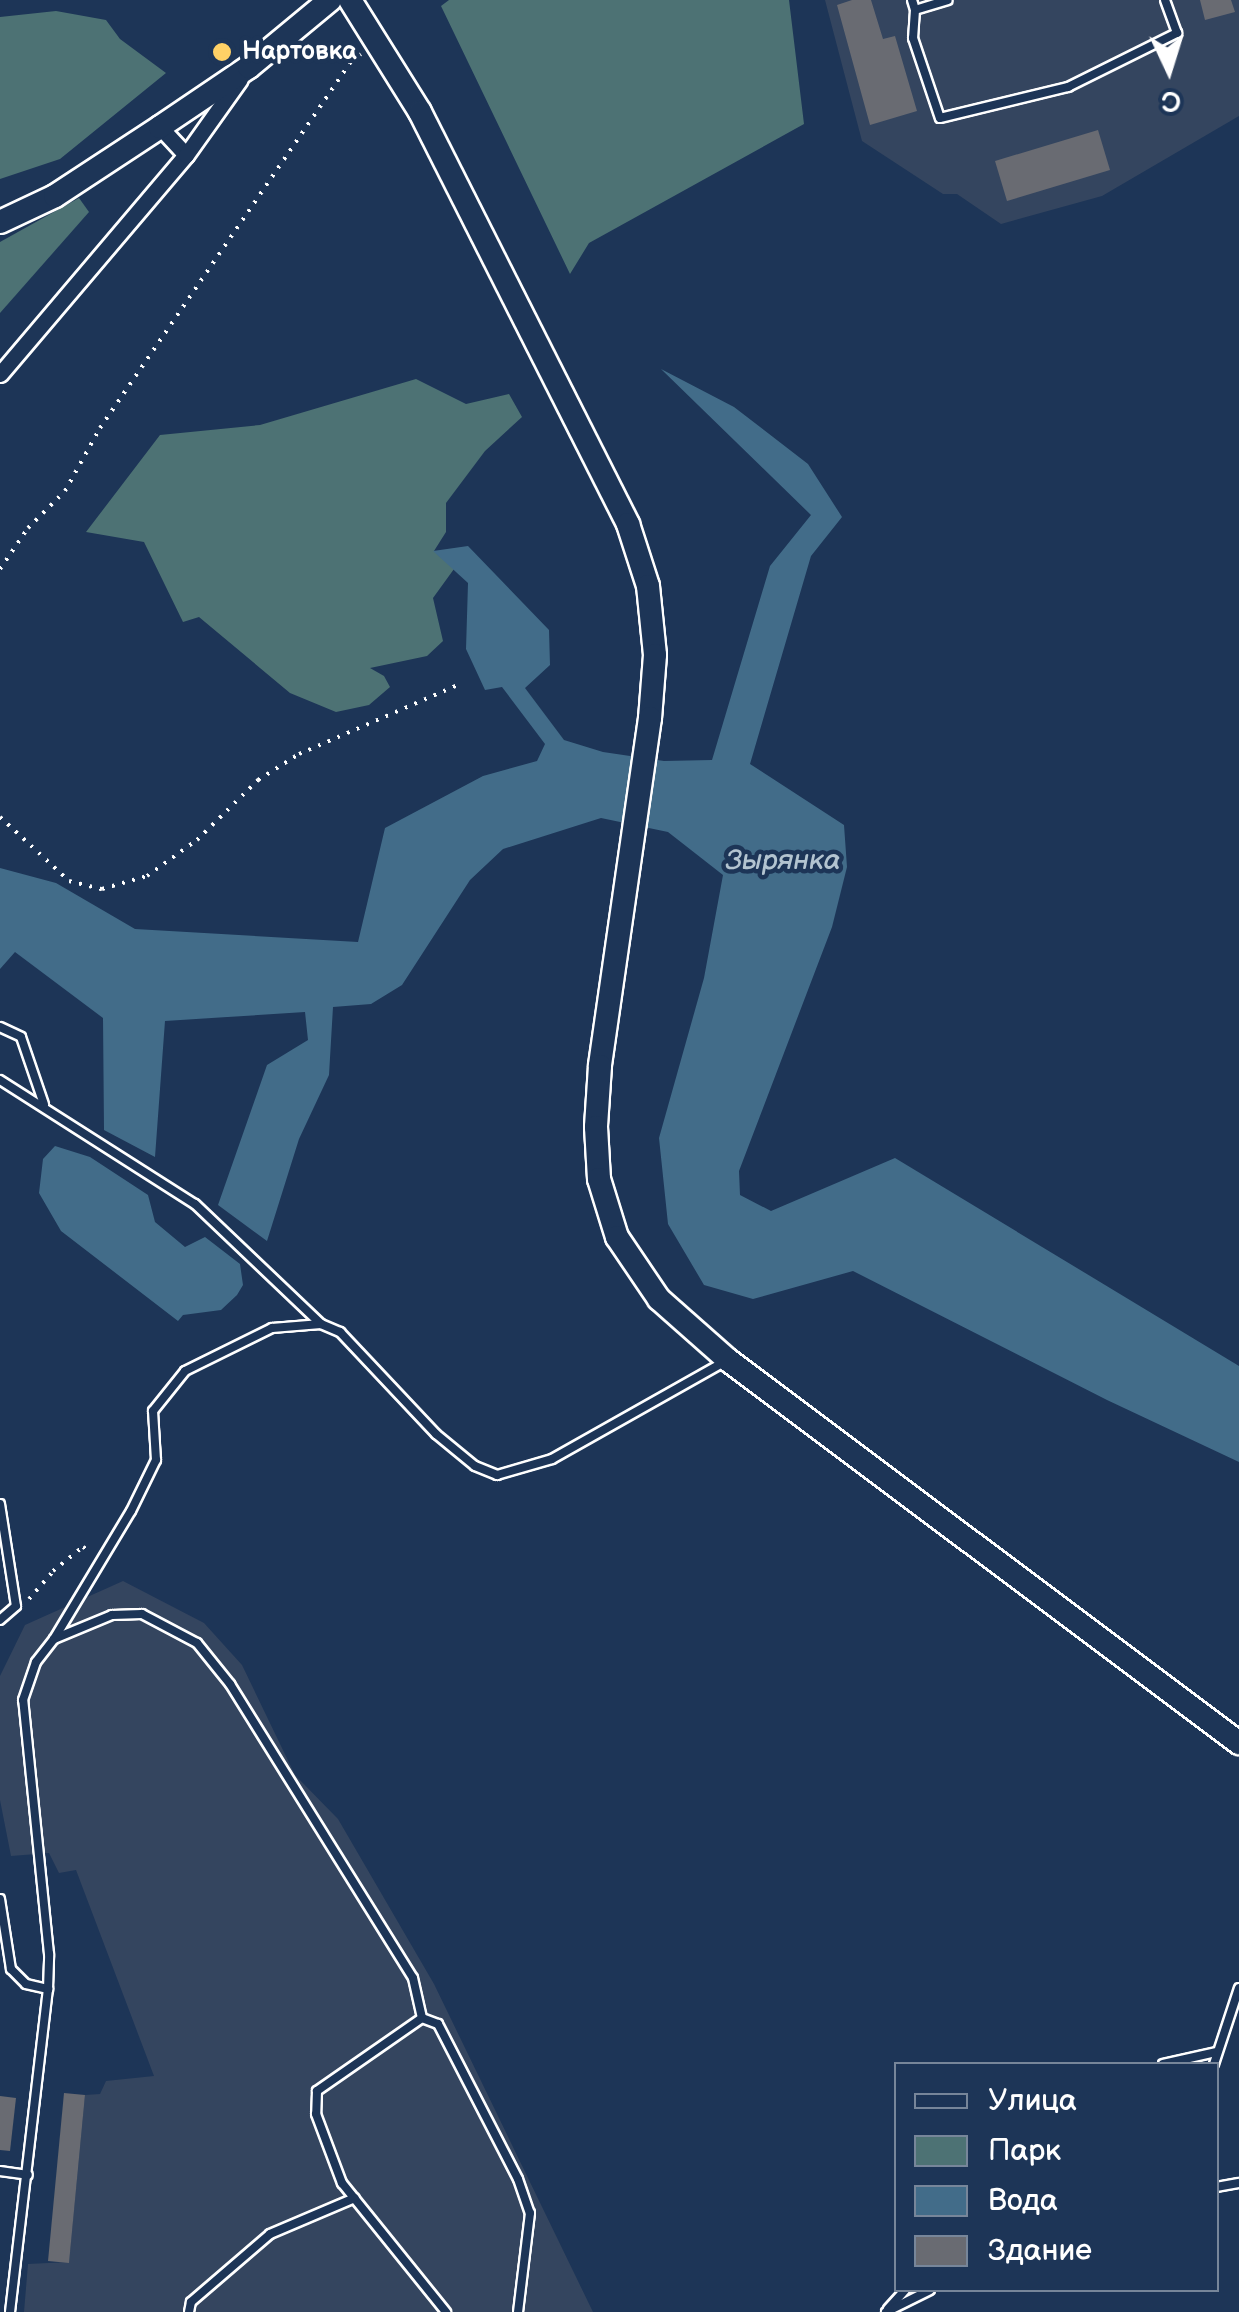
<!DOCTYPE html>
<html>
<head>
<meta charset="utf-8">
<style>
	body { margin:0 }
	#map { position:relative; width:1239px; height:2312px; overflow:hidden; background:#1d3557; font-family:"Balsamiq Sans",sans-serif }
	div>[style] { position:absolute }
	.built>* { inset:0; background:#34455f }
	.green>* { inset:0; background:#4d7274 }
	.water>* { inset:0; background:#426c89 }
	.building>* { inset:0; background:#696b72 }
	.path>* { height:4px; margin-top:-2px; transform-origin:0; background:repeating-linear-gradient(90deg,#fff 0 2.5px,transparent 0 10.5px) }
	.roads { filter:drop-shadow(2px 0 #fff) drop-shadow(-2px 0 #fff) drop-shadow(0 2px #fff) drop-shadow(0 -2px #fff) }
	.lane>* { height:8px; margin:-4px; padding:0 4px; transform-origin:4px; border-radius:4px; background:#1d3557 }
	.street>* { height:15px; margin:-7.5px; padding:0 7.5px; transform-origin:7.5px; border-radius:7.5px; background:#1d3557 }
	.secondary>* { height:22px; margin:-11px; padding:0 11px; transform-origin:11px; border-radius:11px; background:#1d3557 }
	.dots>* { width:28px; height:28px; translate:-50% -50%; box-sizing:border-box; border:5px solid #1d3557; border-radius:50% }
	span { translate:-50% -50%; white-space:nowrap; text-align:center; line-height:1.15; -webkit-text-stroke:9px #1d3557; paint-order:stroke }
	.poi-label { font-size:25px; color:#fff; font-weight:700 }
	.left { translate:0 -50%; text-align:left }
	.water-label { font-size:28px; color:#b3c4d0; font-style:italic }
	.legend { position:absolute; left:894px; top:2062px; width:325px; height:230px; box-sizing:border-box; background:#1d3557; border:2px solid #77869a; margin:0; padding:12px 18px; list-style:none; font-size:30px; color:#fff }
	.legend li { display:flex; align-items:center; gap:20px; height:50px }
	.legend b { width:50px; border:2px solid #77869a }
	.north { position:absolute; left:1119px; top:20px; width:100px; height:100px; -webkit-text-stroke:8px #1d3557; paint-order:stroke; rotate:176deg; font-size:28px; font-weight:700; line-height:40px; text-align:center; color:#fff }
	.north::after { content:''; display:block; margin:auto; width:35px; height:45px; background:#fff; clip-path:polygon(50% 0,100% 100%,50% 72%,0 100%) }
</style>
</head>
<body>
<div id="map">
	<div class="built">
		<div style="clip-path:polygon(825px 0,1239px 0,1239px 116px,1102px 196px,1001px 224px,957px 194px,943px 194px,862px 141px)"></div>
		<div style="clip-path:polygon(123px 1581px,204px 1623px,242px 1665px,295px 1775px,338px 1819px,434px 1984px,593px 2312px,24px 2312px,28px 2264px,69px 2262px,85px 2095px,100px 2094px,106px 2081px,154px 2076px,76px 1870px,59px 1873px,49px 1853px,11px 1856px,0 1800px,0 1676px,25px 1625px)"></div>
	</div>
	<div class="green">
		<div style="clip-path:polygon(449px 0,789px 0,804px 124px,589px 243px,570px 274px,441px 6px)"></div>
		<div style="clip-path:polygon(56px 11px,106px 20px,120px 39px,166px 73px,60px 159px,0 179px,0 17px)"></div>
		<div style="clip-path:polygon(79px 198px,89px 212px,0 313px,0 242px)"></div>
		<div style="clip-path:polygon(416px 379px,466px 404px,509px 394px,522px 417px,485px 451px,446px 503px,446px 532px,434px 551px,454px 569px,433px 598px,443px 641px,427px 656px,370px 668px,384px 676px,390px 687px,369px 705px,336px 712px,290px 693px,199px 617px,183px 622px,144px 542px,86px 532px,160px 435px,260px 425px)"></div>
	</div>
	<div class="water">
		<div style="clip-path:polygon(661px 369px,734px 407px,808px 464px,842px 517px,811px 556px,750px 764px,844px 825px,847px 867px,832px 927px,739px 1171px,740px 1195px,771px 1211px,895px 1158px,1239px 1366px,1239px 1462px,1107px 1400px,853px 1271px,753px 1299px,704px 1285px,668px 1224px,659px 1138px,704px 978px,723px 875px,668px 832px,601px 818px,503px 849px,470px 880px,402px 985px,371px 1004px,333px 1007px,329px 1075px,299px 1139px,267px 1241px,218px 1205px,267px 1065px,308px 1040px,305px 1012px,165px 1021px,155px 1157px,104px 1130px,103px 1018px,15px 952px,0 969px,0 868px,56px 883px,135px 929px,358px 942px,385px 828px,483px 776px,537px 761px,545px 744px,502px 687px,485px 690px,466px 649px,468px 583px,433px 551px,468px 546px,549px 630px,550px 665px,525px 688px,564px 740px,603px 752px,664px 761px,712px 760px,770px 566px,811px 515px)"></div>
		<div style="clip-path:polygon(55px 1146px,90px 1157px,148px 1195px,155px 1222px,185px 1247px,205px 1237px,240px 1264px,243px 1285px,237px 1295px,221px 1310px,183px 1315px,178px 1321px,61px 1231px,39px 1193px,43px 1159px)"></div>
	</div>
	<div class="building">
		<div style="clip-path:polygon(852px 0,871px 0,883px 39px,895px 36px,917px 111px,870px 125px,837px 5px)"></div>
		<div style="clip-path:polygon(1200px 0,1231px 0,1235px 12px,1205px 20px)"></div>
		<div style="clip-path:polygon(1098px 130px,1110px 170px,1007px 201px,995px 161px)"></div>
		<div style="clip-path:polygon(64px 2093px,85px 2095px,69px 2263px,48px 2261px)"></div>
		<div style="clip-path:polygon(0 2096px,16px 2098px,10px 2151px,0 2150px)"></div>
	</div>
	<div class="path">
		<div style="left:0;top:569px;width:50px;rotate:-55.7deg"></div>
		<div style="left:28px;top:528px;width:52px;rotate:-45deg"></div>
		<div style="left:65px;top:491px;width:72px;rotate:-60.9deg"></div>
		<div style="left:100px;top:428px;width:445px;rotate:-55.6deg"></div>
		<div style="left:351px;top:61px;width:12px;rotate:-35deg"></div>
		<div style="left:0;top:817px;width:94px;rotate:42.8deg"></div>
		<div style="left:69px;top:881px;width:34px;rotate:14deg"></div>
		<div style="left:102px;top:889px;width:47px;rotate:-16.1deg"></div>
		<div style="left:147px;top:876px;width:62px;rotate:-35.8deg"></div>
		<div style="left:197px;top:840px;width:86px;rotate:-44.5deg"></div>
		<div style="left:258px;top:780px;width:49px;rotate:-32.4deg"></div>
		<div style="left:299px;top:754px;width:176px;rotate:-23.5deg"></div>
		<div style="left:29px;top:1599px;width:37px;rotate:-49deg"></div>
		<div style="left:53px;top:1571px;width:38px;rotate:-39deg"></div>
		<div style="left:83px;top:1547px;width:8px;rotate:30deg"></div>
	</div>
	<div class="roads">
		<div class="lane">
			<div style="left:912px;top:0;width:10px;rotate:73deg"></div>
			<div style="left:915px;top:10px;width:34px;rotate:-17deg"></div>
			<div style="left:915px;top:10px;width:28px;rotate:94deg"></div>
			<div style="left:913px;top:38px;width:84px;rotate:71.4deg"></div>
			<div style="left:940px;top:118px;width:132px;rotate:-13.6deg"></div>
			<div style="left:1068px;top:87px;width:122px;rotate:-26.4deg"></div>
			<div style="left:1177px;top:33px;width:35px;rotate:-110deg"></div>
			<div style="left:0;top:1027px;width:23px;rotate:25deg"></div>
			<div style="left:21px;top:1037px;width:71px;rotate:71.1deg"></div>
			<div style="left:0;top:1080px;width:231px;rotate:32.5deg"></div>
			<div style="left:195px;top:1204px;width:174px;rotate:43.6deg"></div>
			<div style="left:321px;top:1324px;width:21px;rotate:23deg"></div>
			<div style="left:340px;top:1332px;width:140px;rotate:46.7deg"></div>
			<div style="left:436px;top:1434px;width:50px;rotate:39.4deg"></div>
			<div style="left:475px;top:1466px;width:24px;rotate:22deg"></div>
			<div style="left:497px;top:1475px;width:57px;rotate:-16.2deg"></div>
			<div style="left:552px;top:1459px;width:197px;rotate:-29.4deg"></div>
			<div style="left:0;top:1504px;width:103px;rotate:81.1deg"></div>
			<div style="left:16px;top:1606px;width:21px;rotate:139deg"></div>
			<div style="left:54px;top:1639px;width:149px;rotate:-59deg"></div>
			<div style="left:131px;top:1511px;width:57px;rotate:-63.9deg"></div>
			<div style="left:156px;top:1460px;width:49px;rotate:-93.5deg"></div>
			<div style="left:153px;top:1411px;width:51px;rotate:-51.3deg"></div>
			<div style="left:185px;top:1371px;width:97px;rotate:-26.3deg"></div>
			<div style="left:272px;top:1328px;width:49px;rotate:-4.7deg"></div>
			<div style="left:0;top:1899px;width:71px;rotate:81.1deg"></div>
			<div style="left:11px;top:1969px;width:21px;rotate:45deg"></div>
			<div style="left:26px;top:1984px;width:23px;rotate:13deg"></div>
			<div style="left:422px;top:2018px;width:128px;rotate:145.2deg"></div>
			<div style="left:317px;top:2091px;width:23px;rotate:92deg"></div>
			<div style="left:316px;top:2114px;width:74px;rotate:69.4deg"></div>
			<div style="left:342px;top:2183px;width:166px;rotate:51.1deg"></div>
			<div style="left:422px;top:2018px;width:17px;rotate:21deg"></div>
			<div style="left:438px;top:2024px;width:174px;rotate:62.7deg"></div>
			<div style="left:518px;top:2179px;width:36px;rotate:71deg"></div>
			<div style="left:530px;top:2213px;width:100px;rotate:96.9deg"></div>
			<div style="left:1163px;top:2064px;width:54px;rotate:-12.8deg"></div>
			<div style="left:1214px;top:2064px;width:80px;rotate:-71.8deg"></div>
			<div style="left:0;top:2171px;width:28px;rotate:8deg"></div>
			<div style="left:1216px;top:2187px;width:23px;rotate:-10deg"></div>
			<div style="left:888px;top:2309px;width:25px;rotate:-48deg"></div>
			<div style="left:10px;top:2312px;width:325px;rotate:-83.3deg"></div>
			<div style="left:48px;top:1989px;width:35px;rotate:-88deg"></div>
			<div style="left:49px;top:1954px;width:255px;rotate:-95.8deg"></div>
			<div style="left:23px;top:1700px;width:40px;rotate:-71.1deg"></div>
			<div style="left:36px;top:1662px;width:29px;rotate:-52deg"></div>
			<div style="left:54px;top:1639px;width:63px;rotate:-22.5deg"></div>
			<div style="left:112px;top:1615px;width:30px;rotate:-2deg"></div>
			<div style="left:142px;top:1614px;width:62px;rotate:27.8deg"></div>
			<div style="left:197px;top:1643px;width:53px;rotate:51.2deg"></div>
			<div style="left:230px;top:1684px;width:346px;rotate:58.1deg"></div>
			<div style="left:413px;top:1978px;width:41px;rotate:77.3deg"></div>
			<div style="left:189px;top:2312px;width:10px;rotate:-79deg"></div>
			<div style="left:191px;top:2302px;width:104px;rotate:-40.7deg"></div>
			<div style="left:270px;top:2234px;width:92px;rotate:-23deg"></div>
			<div style="left:886px;top:2312px;width:49px;rotate:-26.6deg"></div>
		</div>
		<div class="street">
			<div style="left:160px;top:127px;width:38px;rotate:47deg"></div>
			<div style="left:0;top:374px;width:287px;rotate:-49.7deg"></div>
			<div style="left:186px;top:155px;width:93px;rotate:-54.6deg"></div>
		</div>
		<div class="secondary">
			<div style="left:350px;top:0;width:132px;rotate:58deg"></div>
			<div style="left:420px;top:112px;width:462px;rotate:63.2deg"></div>
			<div style="left:628px;top:524px;width:65px;rotate:72.1deg"></div>
			<div style="left:648px;top:586px;width:69px;rotate:84.2deg"></div>
			<div style="left:655px;top:655px;width:63px;rotate:94.5deg"></div>
			<div style="left:650px;top:718px;width:352px;rotate:98.2deg"></div>
			<div style="left:600px;top:1066px;width:61px;rotate:93.8deg"></div>
			<div style="left:596px;top:1127px;width:52px;rotate:86.7deg"></div>
			<div style="left:599px;top:1179px;width:61px;rotate:72.8deg"></div>
			<div style="left:617px;top:1237px;width:75px;rotate:55.9deg"></div>
			<div style="left:659px;top:1299px;width:92px;rotate:41.5deg"></div>
			<div style="left:728px;top:1360px;width:639px;rotate:36.85deg"></div>
			<div style="left:0;top:222px;width:61px;rotate:-25.3deg"></div>
			<div style="left:55px;top:196px;width:126px;rotate:-33.3deg"></div>
			<div style="left:160px;top:127px;width:107px;rotate:-34deg"></div>
			<div style="left:249px;top:67px;width:105px;rotate:-39.6deg"></div>
		</div>
	</div>
	<div class="dots">
		<div style="left:222px;top:52px;background:#ffd166"></div>
	</div>
	<div class="poi-label">
		<span class="left" style="left:242px;top:52px">Нартовка</span>
	</div>
	<div class="water-label">
		<span style="left:783px;top:861px">Зырянка</span>
	</div>
	<ul class="legend">
	<li><b style="height:12px;background:#1d3557"></b>Улица</li>
	<li><b style="height:28px;background:#4d7274"></b>Парк</li>
	<li><b style="height:28px;background:#426c89"></b>Вода</li>
	<li><b style="height:28px;background:#696b72"></b>Здание</li>
	</ul>
	<div class="north">С</div>
</div>
</body>
</html>
